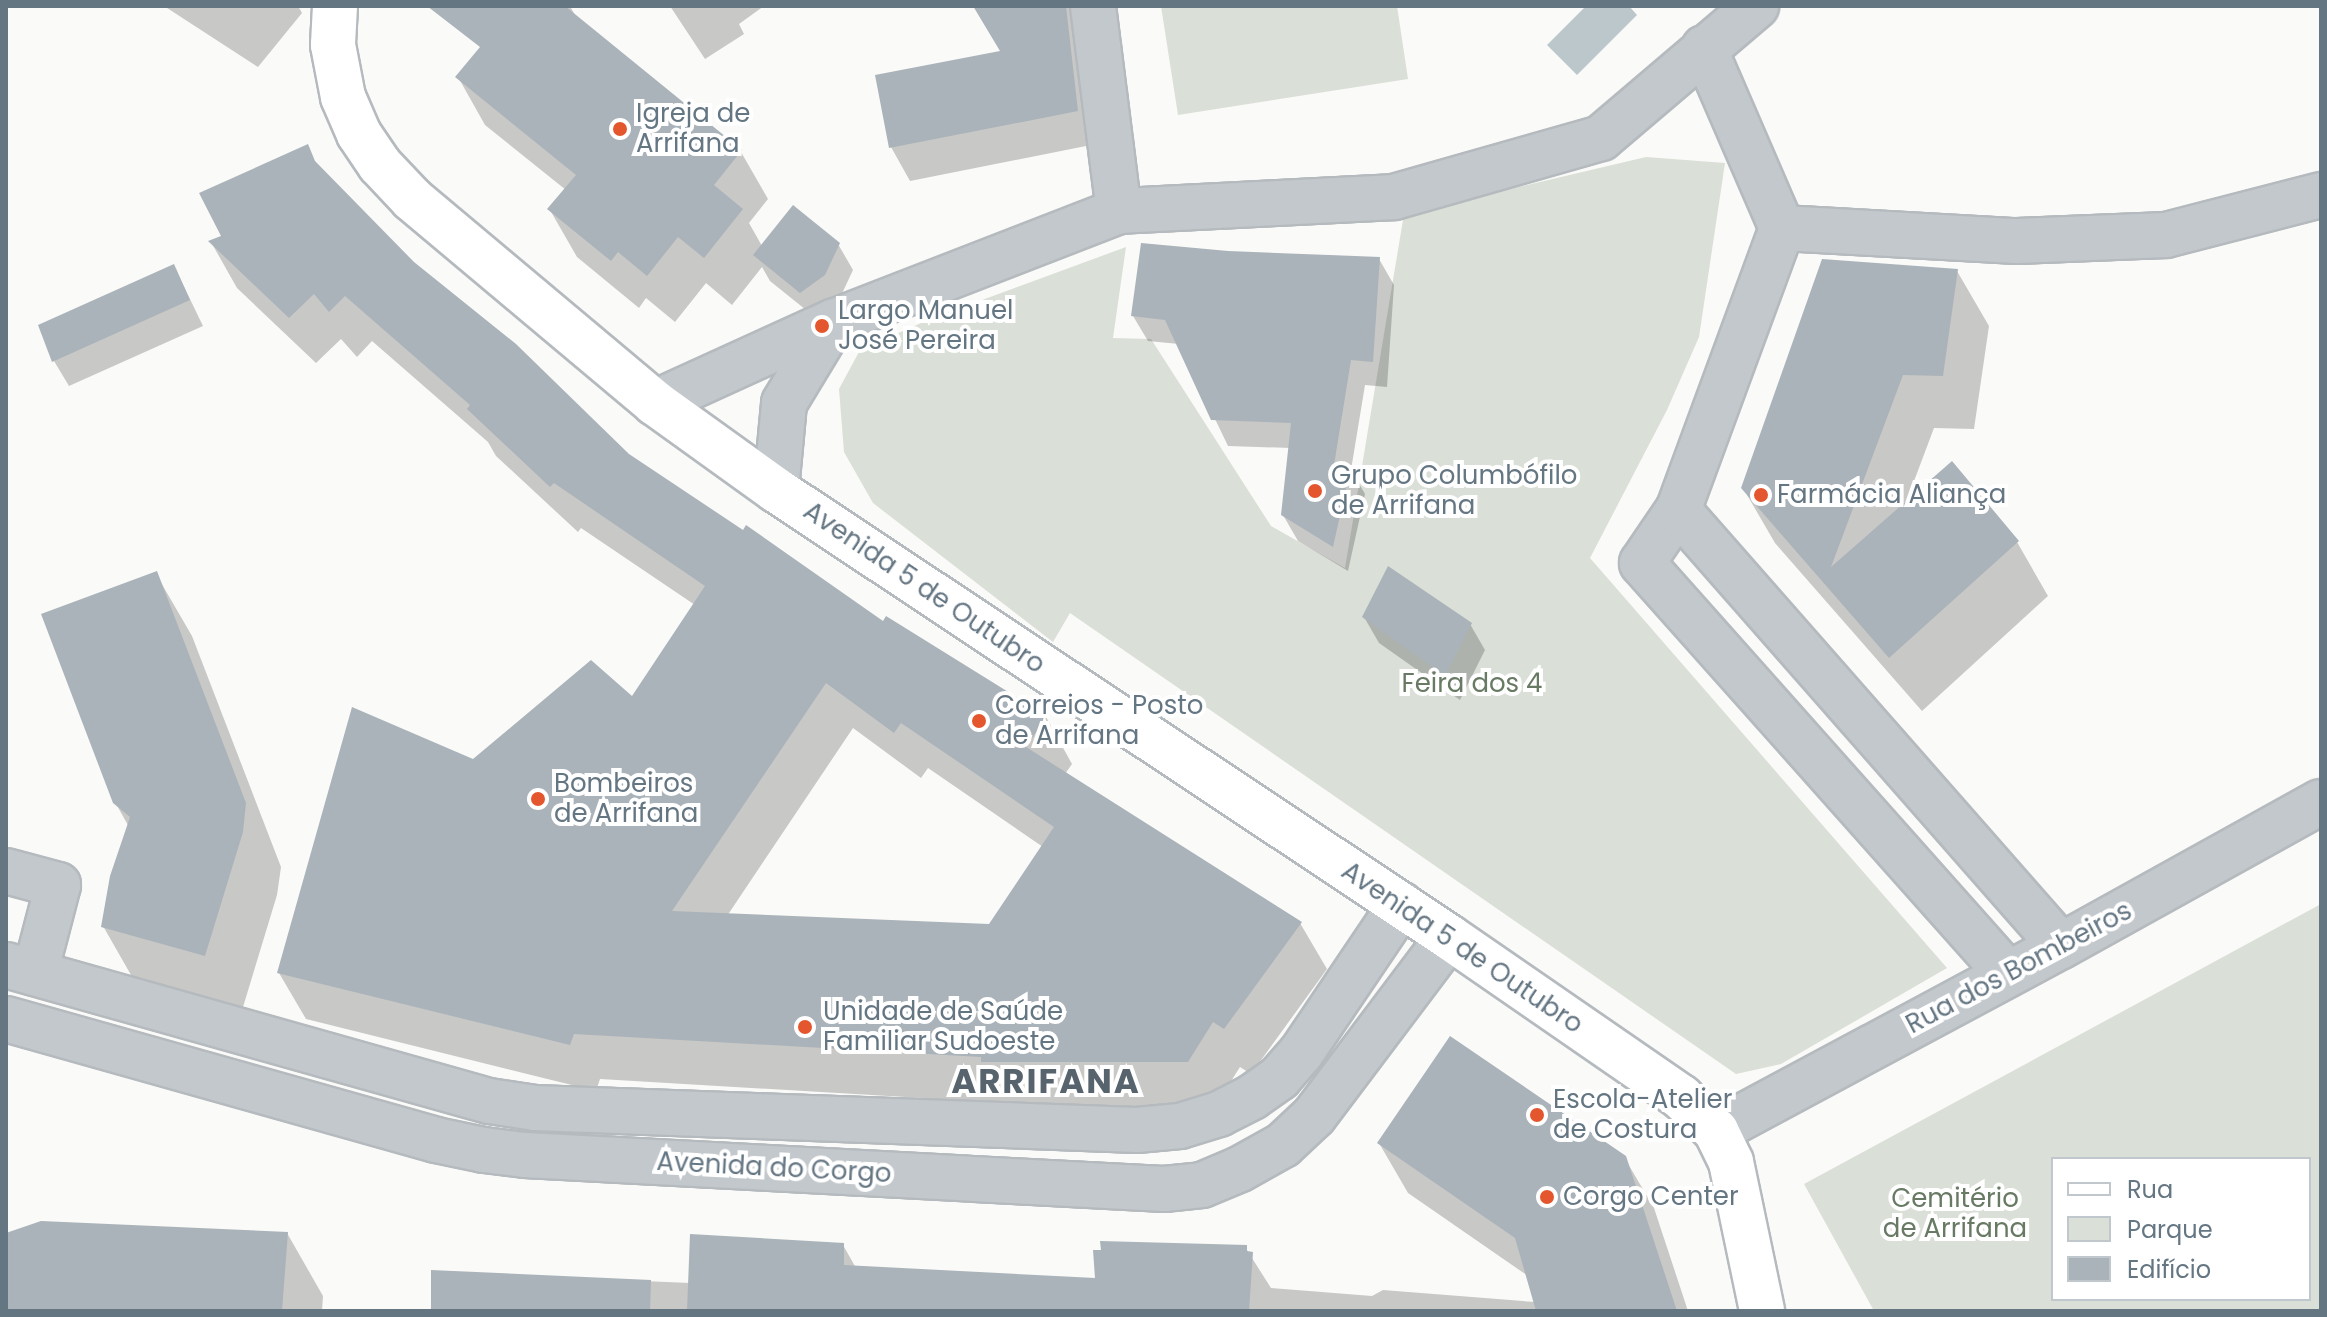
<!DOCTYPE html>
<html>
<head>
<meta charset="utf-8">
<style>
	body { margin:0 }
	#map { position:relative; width:2327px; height:1317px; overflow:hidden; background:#fafaf8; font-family:Poppins,sans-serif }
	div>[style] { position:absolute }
	.green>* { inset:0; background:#dadfd7 }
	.water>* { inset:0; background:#bbc7cb }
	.shadow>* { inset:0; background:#0003 }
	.building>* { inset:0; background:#aab3b9 }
	.roads { filter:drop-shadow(2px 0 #b5babe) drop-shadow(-2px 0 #b5babe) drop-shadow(0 2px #b5babe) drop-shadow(0 -2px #b5babe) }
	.minor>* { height:44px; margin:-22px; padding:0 22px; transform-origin:22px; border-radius:22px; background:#c3c8cc }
	.major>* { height:44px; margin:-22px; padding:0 22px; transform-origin:22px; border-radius:22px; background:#fff }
	.dots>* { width:22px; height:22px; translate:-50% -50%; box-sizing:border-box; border:4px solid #fff; border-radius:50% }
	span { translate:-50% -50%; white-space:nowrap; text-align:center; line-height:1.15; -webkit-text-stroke:8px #fff; paint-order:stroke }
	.poi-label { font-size:26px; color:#657683 }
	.left { translate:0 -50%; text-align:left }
	.street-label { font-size:26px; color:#657683 }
	.park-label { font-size:26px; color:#687a64 }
	.district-label { font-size:34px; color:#57646e; font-weight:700; letter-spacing:2px }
	.frame { position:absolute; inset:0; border:8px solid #657683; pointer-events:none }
	.legend { position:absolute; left:2051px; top:1157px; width:260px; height:144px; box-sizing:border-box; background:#fff; border:2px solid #c1c8cd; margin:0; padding:10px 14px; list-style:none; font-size:24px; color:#657683 }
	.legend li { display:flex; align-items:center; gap:16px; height:40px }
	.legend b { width:40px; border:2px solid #c1c8cd }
</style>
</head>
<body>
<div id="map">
	<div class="green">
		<div style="clip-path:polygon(1161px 6px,1397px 6px,1408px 79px,1178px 115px)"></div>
		<div style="clip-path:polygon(1646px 157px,1725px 163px,1699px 337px,1667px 410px,1590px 558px,1947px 968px,1781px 1064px,1736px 1074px,1070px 613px,1053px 642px,873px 503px,844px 452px,839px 389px,860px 350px,928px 320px,1126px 247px,1113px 338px,1151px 339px,1271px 526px,1345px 568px,1404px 214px)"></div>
		<div style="clip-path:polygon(evenodd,2321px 904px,2321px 1311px,1874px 1311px,1804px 1184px,2321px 904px,2053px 1159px,2309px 1159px,2309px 1299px,2053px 1299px,2053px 1159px)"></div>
	</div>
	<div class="water">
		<div style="clip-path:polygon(1586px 6px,1629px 6px,1637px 15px,1577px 75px,1547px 45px)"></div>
	</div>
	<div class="shadow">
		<div style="clip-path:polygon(164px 6px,298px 6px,302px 13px,258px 67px)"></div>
		<div style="clip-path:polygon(516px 6px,570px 6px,577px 19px,741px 152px,768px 199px,749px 223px,762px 246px,838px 244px,853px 270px,839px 300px,816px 318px,770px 281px,762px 267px,732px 305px,706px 283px,675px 322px,646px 298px,639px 308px,577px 257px,550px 210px,566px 190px,485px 125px,458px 77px)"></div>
		<div style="clip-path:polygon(670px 6px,764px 6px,739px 24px,744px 34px,705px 59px)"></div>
		<div style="clip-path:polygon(975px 6px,1080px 6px,1096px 144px,910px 181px,891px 147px,1002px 53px)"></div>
		<div style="clip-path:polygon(evenodd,319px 167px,413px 264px,628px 455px,884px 624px,1046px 717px,1072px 764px,1065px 774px,1300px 923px,1327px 969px,1251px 1074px,1240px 1067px,1214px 1108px,1010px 1107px,1007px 1103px,600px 1079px,596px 1091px,306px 1019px,279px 973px,473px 762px,633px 699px,695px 605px,581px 528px,578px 532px,496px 456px,488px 442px,372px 341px,357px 357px,341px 339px,316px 363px,237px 288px,211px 242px,224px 237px,319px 167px,853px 728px,921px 778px,928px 768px,1043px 847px,990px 926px,727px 916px,853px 728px)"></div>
		<div style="clip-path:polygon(1228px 253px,1379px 259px,1394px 285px,1387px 387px,1365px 385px,1351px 470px,1365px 494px,1348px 571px,1298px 541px,1283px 515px,1291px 448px,1228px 446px,1179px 344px,1148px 341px,1133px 316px)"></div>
		<div style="clip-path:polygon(174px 266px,203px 326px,69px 386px,54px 361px)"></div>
		<div style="clip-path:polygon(1957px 271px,1989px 326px,1974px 429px,1934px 428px,1905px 505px,2017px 542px,2048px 596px,1922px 711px,1775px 543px,1743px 488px)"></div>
		<div style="clip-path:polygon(156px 574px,192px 636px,281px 867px,277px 895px,240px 1017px,139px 989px,103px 926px,129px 827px,115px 802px)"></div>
		<div style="clip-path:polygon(1364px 617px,1470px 624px,1485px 650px,1460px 700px,1379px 643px)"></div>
		<div style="clip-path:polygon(1379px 1143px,1624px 1157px,1654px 1208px,1688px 1311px,433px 1311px,433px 1272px,690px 1283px,843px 1245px,856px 1268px,1097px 1280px,1245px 1247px,1271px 1288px,1372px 1296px,1383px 1290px,1535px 1302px,1528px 1276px,1408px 1193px)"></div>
		<div style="clip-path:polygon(287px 1233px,323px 1296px,322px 1311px,6px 1311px,6px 1235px)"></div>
	</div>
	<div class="building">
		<div style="clip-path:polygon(427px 6px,565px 6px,742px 150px,714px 185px,743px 209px,704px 258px,678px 237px,647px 276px,618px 252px,611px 261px,547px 209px,576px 175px,455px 77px,480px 47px)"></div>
		<div style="clip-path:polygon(973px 6px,1066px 6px,1078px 111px,889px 148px,875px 75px,1000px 51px)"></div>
		<div style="clip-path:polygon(evenodd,308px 144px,315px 161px,414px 262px,516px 344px,629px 454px,743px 530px,746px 525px,883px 621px,886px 616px,1047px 716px,1026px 747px,1302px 922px,1224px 1029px,1213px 1022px,1188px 1062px,981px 1062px,981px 1057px,574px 1034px,570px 1045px,277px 973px,352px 707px,473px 759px,591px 660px,632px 696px,705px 586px,554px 483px,550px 487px,467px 409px,470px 405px,345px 296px,329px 312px,314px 294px,289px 318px,208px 241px,221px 236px,199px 193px,308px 144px,826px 683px,894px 733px,901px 723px,1054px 827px,989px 924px,672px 911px,826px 683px)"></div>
		<div style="clip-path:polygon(793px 205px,840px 243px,825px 275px,800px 293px,753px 255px)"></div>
		<div style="clip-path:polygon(1141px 243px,1228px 251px,1380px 257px,1373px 362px,1351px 360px,1334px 465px,1351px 466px,1333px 547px,1281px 515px,1291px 423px,1211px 420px,1165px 320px,1131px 316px)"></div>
		<div style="clip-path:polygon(1822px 259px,1958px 269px,1943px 376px,1903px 375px,1831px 567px,1952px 461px,2019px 541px,1889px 658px,1741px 488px)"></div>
		<div style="clip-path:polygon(174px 264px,190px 300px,52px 362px,38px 325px)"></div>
		<div style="clip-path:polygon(1388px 566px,1472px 623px,1445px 676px,1362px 617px)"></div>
		<div style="clip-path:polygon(157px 571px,246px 803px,243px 832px,205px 956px,101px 927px,110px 876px,130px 817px,113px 803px,41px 614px)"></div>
		<div style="clip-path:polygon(1450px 1036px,1626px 1156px,1677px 1311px,1536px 1311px,1515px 1238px,1377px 1143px)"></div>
		<div style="clip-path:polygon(41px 1221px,288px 1232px,282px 1311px,6px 1311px,6px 1233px)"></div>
		<div style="clip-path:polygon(690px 1234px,844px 1243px,844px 1265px,1095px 1278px,1093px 1250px,1101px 1250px,1100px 1241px,1247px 1245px,1247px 1251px,1253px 1252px,1249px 1311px,687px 1311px)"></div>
		<div style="clip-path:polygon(431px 1270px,651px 1280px,650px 1311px,431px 1311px)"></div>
	</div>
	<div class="roads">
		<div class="minor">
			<div style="left:1093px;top:6px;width:207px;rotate:82.8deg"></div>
			<div style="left:1704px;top:48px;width:196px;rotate:66.6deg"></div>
			<div style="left:1782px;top:228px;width:301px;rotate:110.2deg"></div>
			<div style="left:1678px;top:510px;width:64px;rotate:124.2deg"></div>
			<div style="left:1642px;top:563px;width:549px;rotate:48.32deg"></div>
			<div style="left:1782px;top:228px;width:235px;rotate:3.2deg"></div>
			<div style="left:2017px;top:241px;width:149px;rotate:-2.3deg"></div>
			<div style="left:2166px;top:235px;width:160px;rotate:-14.5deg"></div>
			<div style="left:655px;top:403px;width:196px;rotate:-24.5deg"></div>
			<div style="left:833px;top:322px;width:307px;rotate:-21.2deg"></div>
			<div style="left:1119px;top:211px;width:275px;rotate:-2.9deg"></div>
			<div style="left:1394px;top:197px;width:215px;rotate:-15.9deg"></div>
			<div style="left:1601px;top:138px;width:204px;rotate:-40.4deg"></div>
			<div style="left:776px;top:490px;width:87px;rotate:-84.7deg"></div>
			<div style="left:784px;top:403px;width:95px;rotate:-58.8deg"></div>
			<div style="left:1678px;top:510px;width:580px;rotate:48.7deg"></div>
			<div style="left:6px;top:871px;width:54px;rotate:15.1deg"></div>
			<div style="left:58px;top:885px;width:91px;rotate:104.6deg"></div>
			<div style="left:6px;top:965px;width:502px;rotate:15.73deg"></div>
			<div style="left:489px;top:1101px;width:47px;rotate:8.7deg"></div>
			<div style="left:535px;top:1108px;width:602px;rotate:2.09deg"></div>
			<div style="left:1137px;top:1130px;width:43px;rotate:-5.3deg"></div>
			<div style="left:1180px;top:1126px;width:41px;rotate:-17.1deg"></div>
			<div style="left:1219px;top:1114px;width:37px;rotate:-27deg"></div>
			<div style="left:1252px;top:1097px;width:33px;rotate:-35deg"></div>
			<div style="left:1279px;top:1078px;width:33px;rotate:-49deg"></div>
			<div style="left:1301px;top:1053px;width:179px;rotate:-56deg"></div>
			<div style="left:6px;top:1019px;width:447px;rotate:15.7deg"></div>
			<div style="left:436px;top:1140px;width:49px;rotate:11.8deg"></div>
			<div style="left:484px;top:1150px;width:41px;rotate:7deg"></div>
			<div style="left:525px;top:1155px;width:640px;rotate:3.05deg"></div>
			<div style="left:1164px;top:1189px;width:38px;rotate:-6deg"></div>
			<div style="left:1202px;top:1185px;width:41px;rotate:-22.8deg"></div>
			<div style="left:1240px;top:1169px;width:49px;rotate:-29.2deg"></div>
			<div style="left:1283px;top:1145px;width:42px;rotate:-43.1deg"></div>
			<div style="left:1314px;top:1116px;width:224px;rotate:-53deg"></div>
			<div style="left:1716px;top:1131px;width:391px;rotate:-28.2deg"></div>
			<div style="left:2061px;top:946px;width:297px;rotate:-29deg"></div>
		</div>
		<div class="major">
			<div style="left:335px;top:6px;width:39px;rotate:93deg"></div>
			<div style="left:333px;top:45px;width:53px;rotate:79.1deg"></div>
			<div style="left:343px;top:97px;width:40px;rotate:66.6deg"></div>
			<div style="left:359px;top:134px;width:37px;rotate:56deg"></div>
			<div style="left:380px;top:165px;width:47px;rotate:46.7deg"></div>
			<div style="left:412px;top:199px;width:317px;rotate:40deg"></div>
			<div style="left:655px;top:403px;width:149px;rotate:35.7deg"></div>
			<div style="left:776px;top:490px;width:808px;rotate:33.59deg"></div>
			<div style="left:1449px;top:937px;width:282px;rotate:34.6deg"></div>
			<div style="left:1681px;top:1097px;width:49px;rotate:44.2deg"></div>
			<div style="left:1716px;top:1131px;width:34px;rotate:64deg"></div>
			<div style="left:1731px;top:1162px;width:152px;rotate:78.2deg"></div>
		</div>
	</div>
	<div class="dots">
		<div style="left:620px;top:129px;background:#e4572e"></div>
		<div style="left:822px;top:326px;background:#e4572e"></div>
		<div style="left:1315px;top:491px;background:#e4572e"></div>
		<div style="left:1761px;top:495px;background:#e4572e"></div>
		<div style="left:979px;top:721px;background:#e4572e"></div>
		<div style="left:538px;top:799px;background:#e4572e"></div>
		<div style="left:805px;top:1027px;background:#e4572e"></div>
		<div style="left:1537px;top:1115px;background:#e4572e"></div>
		<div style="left:1547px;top:1197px;background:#e4572e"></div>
	</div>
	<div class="poi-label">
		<span class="left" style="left:636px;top:129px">Igreja de<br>Arrifana</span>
		<span class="left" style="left:838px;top:326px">Largo Manuel<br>José Pereira</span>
		<span class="left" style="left:1331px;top:491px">Grupo Columbófilo<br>de Arrifana</span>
		<span class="left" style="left:1777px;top:495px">Farmácia Aliança</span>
		<span class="left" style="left:995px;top:721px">Correios - Posto<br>de Arrifana</span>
		<span class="left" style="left:554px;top:799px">Bombeiros<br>de Arrifana</span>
		<span class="left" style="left:823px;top:1027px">Unidade de Saúde<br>Familiar Sudoeste</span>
		<span class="left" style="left:1553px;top:1115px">Escola-Atelier<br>de Costura</span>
		<span class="left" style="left:1563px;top:1197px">Corgo Center</span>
	</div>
	<div class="street-label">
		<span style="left:924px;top:588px;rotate:34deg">Avenida 5 de Outubro</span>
		<span style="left:1462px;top:948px;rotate:34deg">Avenida 5 de Outubro</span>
		<span style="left:2019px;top:968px;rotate:-28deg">Rua dos Bombeiros</span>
		<span style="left:774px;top:1168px;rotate:3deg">Avenida do Corgo</span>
	</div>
	<div class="park-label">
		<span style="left:1472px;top:684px">Feira dos 4</span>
		<span style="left:1955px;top:1214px">Cemitério<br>de Arrifana</span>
	</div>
	<div class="district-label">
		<span style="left:1046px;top:1082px">ARRIFANA</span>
	</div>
	<div class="frame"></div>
	<ul class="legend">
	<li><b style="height:10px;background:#fff"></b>Rua</li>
	<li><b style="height:22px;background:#dadfd7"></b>Parque</li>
	<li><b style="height:22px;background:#aab3b9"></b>Edifício</li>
	</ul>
</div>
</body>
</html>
